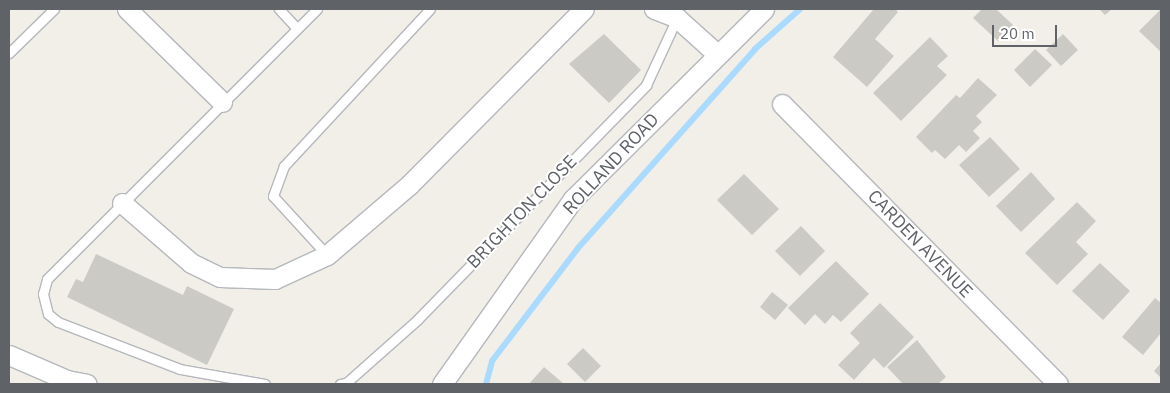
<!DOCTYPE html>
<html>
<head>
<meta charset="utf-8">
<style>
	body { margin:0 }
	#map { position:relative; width:1170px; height:393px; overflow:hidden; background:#f1efe8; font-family:"IBM Plex Sans",sans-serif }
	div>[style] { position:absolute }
	.stream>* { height:6px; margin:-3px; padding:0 3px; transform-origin:3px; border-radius:3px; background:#aadaff }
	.building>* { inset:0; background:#cccac5 }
	.roads { filter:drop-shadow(1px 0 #b5b8bc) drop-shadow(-1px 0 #b5b8bc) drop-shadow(0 1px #b5b8bc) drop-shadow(0 -1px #b5b8bc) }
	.lane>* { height:9px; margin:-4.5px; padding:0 4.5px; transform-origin:4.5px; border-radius:4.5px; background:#fff }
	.street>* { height:19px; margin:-9.5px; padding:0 9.5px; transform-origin:9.5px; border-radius:9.5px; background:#fff }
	span { translate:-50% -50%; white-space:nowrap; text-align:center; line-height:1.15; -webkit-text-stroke:4px #fff; paint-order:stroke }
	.street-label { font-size:18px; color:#5f6368 }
	.frame { position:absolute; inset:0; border:10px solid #5f6368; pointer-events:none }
	.scale { position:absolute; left:992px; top:25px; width:65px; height:22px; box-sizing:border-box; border:2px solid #5f6368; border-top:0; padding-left:6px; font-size:15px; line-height:18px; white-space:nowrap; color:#5f6368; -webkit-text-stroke:4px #fff; paint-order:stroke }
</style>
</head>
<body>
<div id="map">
	<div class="stream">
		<div style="left:486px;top:384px;width:24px;rotate:-75deg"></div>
		<div style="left:492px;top:361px;width:142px;rotate:-52.7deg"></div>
		<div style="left:578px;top:248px;width:266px;rotate:-48.3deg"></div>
		<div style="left:755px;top:49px;width:60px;rotate:-41.6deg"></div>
	</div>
	<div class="building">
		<div style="clip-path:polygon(874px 9px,895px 9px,898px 12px,875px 39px,894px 56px,867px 87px,833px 57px)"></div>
		<div style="clip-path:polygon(982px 9px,996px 9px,1013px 25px,998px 41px,973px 18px)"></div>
		<div style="clip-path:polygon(1099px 9px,1112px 9px,1105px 15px)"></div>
		<div style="clip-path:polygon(1161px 9px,1161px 52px,1139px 31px)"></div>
		<div style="clip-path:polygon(604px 34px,641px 70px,609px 103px,569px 64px)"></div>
		<div style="clip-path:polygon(1063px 34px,1078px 50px,1061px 66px,1046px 50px)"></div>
		<div style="clip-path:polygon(930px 37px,948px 56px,937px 66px,947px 75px,901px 121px,873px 93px)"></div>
		<div style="clip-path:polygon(1035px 49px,1052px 65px,1030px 87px,1014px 70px)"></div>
		<div style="clip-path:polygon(978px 78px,997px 95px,976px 116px,982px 122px,973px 131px,980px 138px,966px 152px,959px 145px,945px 159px,935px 150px,932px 153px,916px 137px,956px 95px,960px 98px)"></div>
		<div style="clip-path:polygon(990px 137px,1020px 169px,989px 197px,959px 165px)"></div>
		<div style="clip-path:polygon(1031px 172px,1055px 199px,1021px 232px,996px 206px)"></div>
		<div style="clip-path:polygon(744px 174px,779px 209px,752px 235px,717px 200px)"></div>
		<div style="clip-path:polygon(1077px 202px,1096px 221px,1076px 242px,1088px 254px,1057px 285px,1025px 253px)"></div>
		<div style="clip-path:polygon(801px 226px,825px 251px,800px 276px,775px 251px)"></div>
		<div style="clip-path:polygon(96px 254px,183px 295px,187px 286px,234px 309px,207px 365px,67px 297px,76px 279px,83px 282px)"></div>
		<div style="clip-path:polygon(836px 261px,869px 294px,841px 322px,833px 315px,825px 324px,815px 314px,805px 325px,788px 308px)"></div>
		<div style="clip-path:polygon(1100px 263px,1130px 291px,1103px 320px,1072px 291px)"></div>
		<div style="clip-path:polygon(772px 292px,788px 305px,775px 320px,760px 307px)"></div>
		<div style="clip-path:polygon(1155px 298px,1161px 303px,1161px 333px,1143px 355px,1122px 337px)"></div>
		<div style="clip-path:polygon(880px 303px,914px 337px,884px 368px,874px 358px,854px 380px,838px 365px,860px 343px,850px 333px)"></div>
		<div style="clip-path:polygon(917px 340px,946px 377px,938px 384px,903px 384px,887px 367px)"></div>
		<div style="clip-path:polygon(583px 348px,601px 366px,585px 382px,567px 364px)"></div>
		<div style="clip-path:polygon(1161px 363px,1161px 378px,1154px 371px)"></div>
		<div style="clip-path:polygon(544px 367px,564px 384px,529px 384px)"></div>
	</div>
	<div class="roads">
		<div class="lane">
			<div style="left:279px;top:9px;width:26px;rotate:47deg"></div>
			<div style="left:9px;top:53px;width:63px;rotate:-44.4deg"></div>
			<div style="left:327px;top:255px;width:80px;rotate:-132.5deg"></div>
			<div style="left:273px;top:196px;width:32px;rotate:-70deg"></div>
			<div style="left:284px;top:166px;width:214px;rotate:-47.1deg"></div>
			<div style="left:265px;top:384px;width:86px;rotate:-170deg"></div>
			<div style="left:180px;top:369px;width:131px;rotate:-158.9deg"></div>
			<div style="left:58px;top:322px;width:13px;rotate:-141deg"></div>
			<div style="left:48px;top:314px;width:21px;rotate:-104deg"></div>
			<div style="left:43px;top:294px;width:16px;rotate:-75deg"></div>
			<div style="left:47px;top:279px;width:382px;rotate:-45deg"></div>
			<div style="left:340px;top:384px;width:6px;rotate:-9deg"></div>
			<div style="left:346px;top:383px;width:96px;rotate:-41.6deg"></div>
			<div style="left:418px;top:319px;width:327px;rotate:-45.7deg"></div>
			<div style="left:646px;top:85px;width:74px;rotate:-65.2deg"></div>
		</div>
		<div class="street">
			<div style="left:127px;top:9px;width:133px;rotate:44.4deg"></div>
			<div style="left:654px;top:9px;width:25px;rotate:21deg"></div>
			<div style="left:677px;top:18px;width:54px;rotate:42deg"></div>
			<div style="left:782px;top:104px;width:393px;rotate:45.4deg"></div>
			<div style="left:122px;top:203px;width:91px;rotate:41deg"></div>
			<div style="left:191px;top:263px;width:32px;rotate:26deg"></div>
			<div style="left:220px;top:277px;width:55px;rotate:2.1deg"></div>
			<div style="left:275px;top:279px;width:57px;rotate:-24.8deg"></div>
			<div style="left:327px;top:255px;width:108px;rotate:-40.5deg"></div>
			<div style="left:409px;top:185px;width:248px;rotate:-45.2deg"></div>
			<div style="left:9px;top:355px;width:63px;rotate:23.3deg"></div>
			<div style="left:67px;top:380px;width:20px;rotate:11deg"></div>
			<div style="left:442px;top:384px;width:227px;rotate:-54.7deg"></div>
			<div style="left:573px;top:199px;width:269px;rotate:-44.8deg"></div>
		</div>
	</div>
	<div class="street-label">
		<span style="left:611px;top:164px;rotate:-47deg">ROLLAND ROAD</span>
		<span style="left:522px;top:212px;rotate:-46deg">BRIGHTON CLOSE</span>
		<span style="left:920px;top:244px;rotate:46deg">CARDEN AVENUE</span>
	</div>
	<div class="frame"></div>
	<div class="scale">20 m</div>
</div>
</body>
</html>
